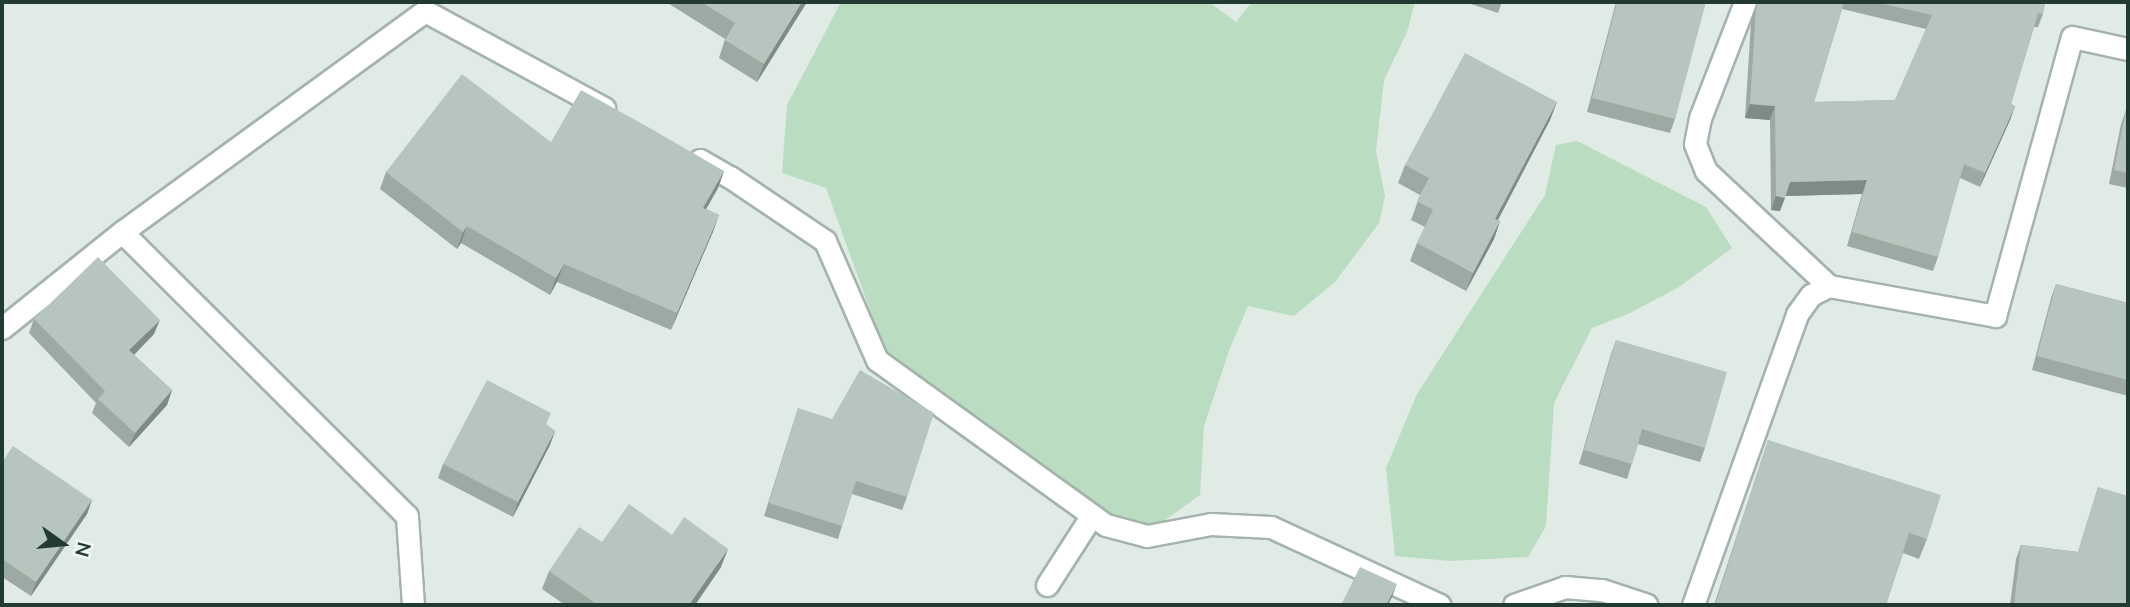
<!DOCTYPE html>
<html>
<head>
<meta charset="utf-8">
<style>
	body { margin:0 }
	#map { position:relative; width:2130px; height:607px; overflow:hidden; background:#e1ebe6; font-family:Mulish,sans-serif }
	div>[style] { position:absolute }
	.green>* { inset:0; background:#badcc0 }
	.roads { filter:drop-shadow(2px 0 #a4b3ac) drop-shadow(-2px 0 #a4b3ac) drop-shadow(0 2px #a4b3ac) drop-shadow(0 -2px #a4b3ac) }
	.minor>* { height:21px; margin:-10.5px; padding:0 10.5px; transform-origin:10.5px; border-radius:10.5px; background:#fff }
	.wall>* { inset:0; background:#9daaa3 }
	.shaded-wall>* { inset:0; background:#7f8b85 }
	.building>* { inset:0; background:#b6c6be }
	span { translate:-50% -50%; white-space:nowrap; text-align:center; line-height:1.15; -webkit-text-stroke:6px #f1f8f4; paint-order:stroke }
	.frame { position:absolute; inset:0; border:4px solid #213b32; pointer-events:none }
	.north { position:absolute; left:28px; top:509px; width:70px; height:70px; -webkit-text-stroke:5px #f1f8f4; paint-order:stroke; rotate:105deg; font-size:19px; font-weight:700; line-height:28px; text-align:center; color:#213b32 }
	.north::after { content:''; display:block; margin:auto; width:24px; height:32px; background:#213b32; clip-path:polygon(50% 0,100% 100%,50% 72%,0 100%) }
</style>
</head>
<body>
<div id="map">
	<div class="green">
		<div style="clip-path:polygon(841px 2px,1209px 2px,1236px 22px,1252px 2px,1415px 2px,1407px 32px,1384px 80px,1376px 151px,1385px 196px,1379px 223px,1335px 282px,1294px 316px,1248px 306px,1229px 351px,1204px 426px,1200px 495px,1150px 531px,1095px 526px,870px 369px,870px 310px,826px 188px,782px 173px,787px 105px)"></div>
		<div style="clip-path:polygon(1577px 141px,1706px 207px,1732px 248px,1679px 287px,1628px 314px,1592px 328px,1554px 403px,1546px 526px,1528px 557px,1450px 561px,1395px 556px,1386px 468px,1417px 394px,1545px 195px,1556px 145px)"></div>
	</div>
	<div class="roads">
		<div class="minor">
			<div style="left:1745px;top:2px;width:124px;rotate:111.2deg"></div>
			<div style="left:1700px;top:118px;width:26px;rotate:101deg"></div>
			<div style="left:1695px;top:144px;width:29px;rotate:68deg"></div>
			<div style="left:1706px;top:171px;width:168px;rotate:43.1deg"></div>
			<div style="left:700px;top:160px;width:34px;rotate:30deg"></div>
			<div style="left:730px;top:177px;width:115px;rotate:34deg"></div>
			<div style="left:825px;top:241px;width:130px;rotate:66.4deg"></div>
			<div style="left:877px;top:360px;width:282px;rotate:35.8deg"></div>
			<div style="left:1106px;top:525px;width:42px;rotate:15deg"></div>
			<div style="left:1147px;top:536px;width:65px;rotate:-10.6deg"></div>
			<div style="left:1211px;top:524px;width:60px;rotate:2.9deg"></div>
			<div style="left:1271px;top:527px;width:186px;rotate:24.8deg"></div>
			<div style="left:2px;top:328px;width:154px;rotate:-38.7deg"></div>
			<div style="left:1047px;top:585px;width:83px;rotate:-57.3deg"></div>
			<div style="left:413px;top:605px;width:89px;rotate:-93.9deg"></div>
			<div style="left:407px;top:516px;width:402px;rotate:-135.1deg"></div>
			<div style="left:122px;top:232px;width:375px;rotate:-36.1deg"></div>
			<div style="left:425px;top:11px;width:204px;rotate:28.5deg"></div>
			<div style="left:1514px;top:605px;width:54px;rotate:-19.4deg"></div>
			<div style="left:1565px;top:587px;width:37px;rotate:5deg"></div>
			<div style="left:1602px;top:590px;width:47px;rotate:18.4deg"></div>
			<div style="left:1693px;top:605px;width:309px;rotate:-70.3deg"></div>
			<div style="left:1797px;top:314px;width:24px;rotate:-54deg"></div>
			<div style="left:1811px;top:295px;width:20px;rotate:-27deg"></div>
			<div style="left:1829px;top:286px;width:169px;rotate:10.2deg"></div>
			<div style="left:1995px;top:316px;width:289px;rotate:-74.6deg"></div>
			<div style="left:2072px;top:37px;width:57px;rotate:12.1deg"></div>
		</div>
	</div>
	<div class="wall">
		<div style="clip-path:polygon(666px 2px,807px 2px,757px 82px,719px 58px,725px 39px)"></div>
		<div style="clip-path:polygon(1465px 2px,1502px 2px,1498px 13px)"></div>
		<div style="clip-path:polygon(1616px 2px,1704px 2px,1675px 119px,1670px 133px,1587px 112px)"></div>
		<div style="clip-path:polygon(evenodd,1757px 2px,2045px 2px,2043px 14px,2038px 27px,2034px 27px,2011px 104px,2015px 106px,2010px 120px,1980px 187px,1960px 178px,1938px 257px,1933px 271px,1847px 246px,1862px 194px,1785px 196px,1780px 211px,1771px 210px,1770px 120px,1745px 118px,1751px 22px,1757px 2px,1842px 9px,1926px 29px,1895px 100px,1814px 102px,1842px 9px)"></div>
		<div style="clip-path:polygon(1557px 102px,1550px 120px,1498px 220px,1500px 221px,1494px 239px,1466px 291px,1410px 261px,1417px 243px,1425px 227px,1411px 220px,1420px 195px,1398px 183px,1405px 165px)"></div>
		<div style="clip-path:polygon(2126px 110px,2128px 110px,2128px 188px,2109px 184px,2121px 124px)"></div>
		<div style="clip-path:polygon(551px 142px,724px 171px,718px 188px,706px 209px,719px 215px,671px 330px,557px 282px,550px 295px,461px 243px,457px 249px,380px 189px,386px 172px)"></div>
		<div style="clip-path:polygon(2056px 284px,2128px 303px,2128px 396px,2032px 370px,2051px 298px)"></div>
		<div style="clip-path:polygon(34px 319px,154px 334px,134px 355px,172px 390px,167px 405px,129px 447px,92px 413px,96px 403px,29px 333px)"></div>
		<div style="clip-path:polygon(1616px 340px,1705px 448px,1700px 462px,1638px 444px,1627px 479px,1579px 464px,1611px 354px)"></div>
		<div style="clip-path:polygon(798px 408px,907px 497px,902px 510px,852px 494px,838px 539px,764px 516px)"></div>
		<div style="clip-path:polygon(547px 425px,555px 431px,550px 445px,513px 517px,438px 478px,443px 464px)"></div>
		<div style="clip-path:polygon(1768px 440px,1927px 539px,1919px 559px,1903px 553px,1886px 605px,1714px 605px)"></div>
		<div style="clip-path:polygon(2px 462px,92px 500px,87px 514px,31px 596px,2px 577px)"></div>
		<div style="clip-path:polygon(2098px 487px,2128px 605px,2010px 605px,2016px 559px,2021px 545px,2078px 552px)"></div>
		<div style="clip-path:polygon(672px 535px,721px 567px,695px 605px,565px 605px,542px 589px,549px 571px,602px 542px)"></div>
	</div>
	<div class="shaded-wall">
		<div style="clip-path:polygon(802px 2px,807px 2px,757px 82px,764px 64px)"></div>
		<div style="clip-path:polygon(1557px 102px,1550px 120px,1489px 237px,1495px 219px)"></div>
		<div style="clip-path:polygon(1750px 104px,1775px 106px,1770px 120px,1745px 118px)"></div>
		<div style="clip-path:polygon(2015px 106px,2010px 120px,1980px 187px,1985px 173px)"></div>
		<div style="clip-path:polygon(724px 171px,718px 188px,697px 225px,703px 208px)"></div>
		<div style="clip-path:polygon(1867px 180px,1862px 194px,1785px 196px,1790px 182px)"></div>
		<div style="clip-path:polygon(1776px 196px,1785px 198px,1780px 211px,1771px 210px)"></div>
		<div style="clip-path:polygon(719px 215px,713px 232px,671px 330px,677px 313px)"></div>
		<div style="clip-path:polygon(1500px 221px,1494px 239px,1466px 291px,1473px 273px)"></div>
		<div style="clip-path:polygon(467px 226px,461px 243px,457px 249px,463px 232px)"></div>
		<div style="clip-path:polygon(564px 264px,557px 282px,550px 295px,556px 278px)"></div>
		<div style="clip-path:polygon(160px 320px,154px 334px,124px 365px,129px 350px)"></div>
		<div style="clip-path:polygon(172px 390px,167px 405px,129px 447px,135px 433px)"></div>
		<div style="clip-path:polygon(555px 431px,550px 445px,513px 517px,518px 502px)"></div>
		<div style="clip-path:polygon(92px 500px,87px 514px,31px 596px,36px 582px)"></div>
		<div style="clip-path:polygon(728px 549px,721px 567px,695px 605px,689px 605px)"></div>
		<div style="clip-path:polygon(1397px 584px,1392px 597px,1388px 605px,1386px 605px)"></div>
	</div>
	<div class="building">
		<div style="clip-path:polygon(701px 2px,802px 2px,764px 64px,725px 40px,735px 23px)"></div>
		<div style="clip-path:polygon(1617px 2px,1706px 2px,1675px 119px,1592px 98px)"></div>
		<div style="clip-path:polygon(1758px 2px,1844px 2px,1814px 102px,1895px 100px,1932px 15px,1874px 2px,2045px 2px,2043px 14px,2038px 13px,2011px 104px,2015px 106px,1985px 173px,1964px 164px,1938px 257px,1852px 232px,1867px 180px,1790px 182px,1785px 198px,1776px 196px,1775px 106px,1750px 104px,1756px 8px)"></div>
		<div style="clip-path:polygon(1465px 53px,1557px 102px,1495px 219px,1500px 221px,1473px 273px,1417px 243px,1433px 210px,1417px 201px,1429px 178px,1405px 165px)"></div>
		<div style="clip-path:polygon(462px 74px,551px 142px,581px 90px,648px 127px,724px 171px,703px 208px,719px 215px,677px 313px,564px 264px,556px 278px,467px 226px,463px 232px,386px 172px)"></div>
		<div style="clip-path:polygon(2126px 110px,2128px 110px,2128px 173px,2114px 170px)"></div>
		<div style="clip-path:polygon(98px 257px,160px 320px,129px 350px,172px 390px,135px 433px,98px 399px,105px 391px,34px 319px)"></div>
		<div style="clip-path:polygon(2056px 284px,2128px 303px,2128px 380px,2037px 356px)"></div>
		<div style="clip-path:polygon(1616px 340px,1727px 372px,1705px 448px,1642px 429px,1632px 464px,1584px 450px)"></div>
		<div style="clip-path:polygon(860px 370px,934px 413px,907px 497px,856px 481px,842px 526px,769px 503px,798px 408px,832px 419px)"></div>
		<div style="clip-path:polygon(487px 380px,551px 413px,546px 424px,555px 431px,518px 502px,443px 464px)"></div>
		<div style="clip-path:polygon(1768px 440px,1941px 495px,1927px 539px,1909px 533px,1886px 605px,1715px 605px)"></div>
		<div style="clip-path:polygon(13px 446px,92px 500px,36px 582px,2px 559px,2px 462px)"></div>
		<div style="clip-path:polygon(2098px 487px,2128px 496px,2128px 605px,2014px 605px,2021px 545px,2078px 552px)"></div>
		<div style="clip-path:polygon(629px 504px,672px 535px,684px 517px,728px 549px,689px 605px,598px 605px,549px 571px,579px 527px,602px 542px)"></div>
		<div style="clip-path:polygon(1360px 567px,1397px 584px,1386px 605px,1341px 605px)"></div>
	</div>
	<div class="frame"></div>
	<div class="north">N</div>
</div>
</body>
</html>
